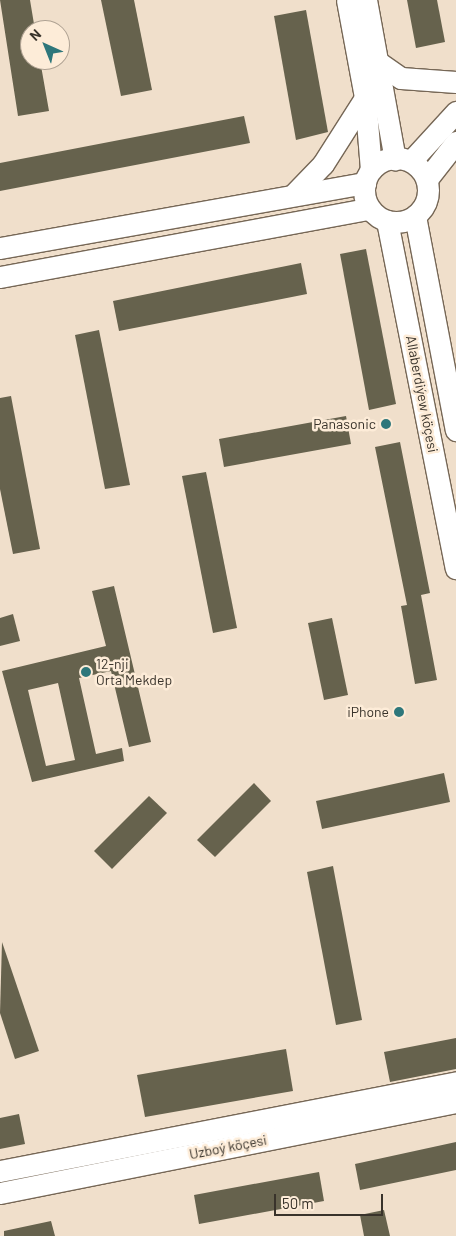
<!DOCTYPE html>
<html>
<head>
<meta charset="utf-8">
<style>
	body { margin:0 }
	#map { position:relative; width:456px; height:1236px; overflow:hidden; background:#f0dfcb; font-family:Barlow,sans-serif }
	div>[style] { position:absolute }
	.building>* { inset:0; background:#66624d }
	.roads { filter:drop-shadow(1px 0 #766756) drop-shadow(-1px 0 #766756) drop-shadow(0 1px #766756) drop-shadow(0 -1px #766756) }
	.minor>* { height:21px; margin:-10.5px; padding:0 10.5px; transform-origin:10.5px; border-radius:10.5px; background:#fff }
	.minor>.ring { margin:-10.5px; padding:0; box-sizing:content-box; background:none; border:21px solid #fff; border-radius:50% }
	.dots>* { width:14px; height:14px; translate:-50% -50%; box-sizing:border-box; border:2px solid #fdecd8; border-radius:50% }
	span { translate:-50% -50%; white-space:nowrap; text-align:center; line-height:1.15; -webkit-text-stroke:5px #fdecd8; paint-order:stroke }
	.street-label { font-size:14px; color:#39332b }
	.poi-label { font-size:14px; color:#39332b }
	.right { translate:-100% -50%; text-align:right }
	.left { translate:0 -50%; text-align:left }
	.north { position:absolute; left:20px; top:20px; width:50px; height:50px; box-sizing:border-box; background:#fdecd8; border:1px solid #afa293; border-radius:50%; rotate:316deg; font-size:14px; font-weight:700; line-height:20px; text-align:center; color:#39332b }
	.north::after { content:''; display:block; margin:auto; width:18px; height:22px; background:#2e777b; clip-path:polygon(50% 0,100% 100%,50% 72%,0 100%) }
	.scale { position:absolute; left:274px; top:1194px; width:109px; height:22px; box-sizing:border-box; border:2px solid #39332b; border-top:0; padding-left:6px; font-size:15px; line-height:18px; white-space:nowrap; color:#39332b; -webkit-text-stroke:4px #fdecd8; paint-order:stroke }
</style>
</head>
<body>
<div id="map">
	<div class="building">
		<div style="clip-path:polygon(0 0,30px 0,35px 30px,30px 30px,30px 60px,40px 60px,49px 111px,18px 116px)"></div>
		<div style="clip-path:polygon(101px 0,134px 0,152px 90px,121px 96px)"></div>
		<div style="clip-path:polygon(407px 0,437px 0,445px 42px,416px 48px)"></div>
		<div style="clip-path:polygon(306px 10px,328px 132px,296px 140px,274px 16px)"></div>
		<div style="clip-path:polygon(244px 116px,250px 143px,0 191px,0 163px)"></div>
		<div style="clip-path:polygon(366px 249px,396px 404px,369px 410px,340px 254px)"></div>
		<div style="clip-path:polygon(301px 263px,307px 294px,119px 331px,113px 301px)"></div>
		<div style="clip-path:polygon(99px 330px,130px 485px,105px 489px,75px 335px)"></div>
		<div style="clip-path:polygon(11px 396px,40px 549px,13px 554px,0 489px,0 398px)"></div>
		<div style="clip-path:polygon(346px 416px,351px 444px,224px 467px,219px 439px)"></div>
		<div style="clip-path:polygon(400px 442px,430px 593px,421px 595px,437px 680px,415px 684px,401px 606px,407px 605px,375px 447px)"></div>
		<div style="clip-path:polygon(206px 472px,237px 628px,213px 633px,182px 476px)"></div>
		<div style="clip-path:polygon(evenodd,114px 586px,151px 742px,129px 747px,111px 671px,79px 678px,96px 754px,122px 748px,124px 761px,32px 782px,2px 671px,106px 646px,92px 591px,114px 586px,58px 683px,75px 760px,46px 766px,28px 690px,58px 683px)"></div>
		<div style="clip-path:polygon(13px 614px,20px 641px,0 646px,0 618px)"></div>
		<div style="clip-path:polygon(332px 618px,348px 695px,324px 700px,308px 623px)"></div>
		<div style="clip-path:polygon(444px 773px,450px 802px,322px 829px,316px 801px)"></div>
		<div style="clip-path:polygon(254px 783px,271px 801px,215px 857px,197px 840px)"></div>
		<div style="clip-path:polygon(149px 796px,167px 813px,112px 869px,94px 851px)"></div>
		<div style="clip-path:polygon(333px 866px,362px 1020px,336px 1025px,307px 872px)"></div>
		<div style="clip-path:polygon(2px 942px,39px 1051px,15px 1059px,0 1013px)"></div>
		<div style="clip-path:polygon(456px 1038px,456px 1069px,390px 1082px,384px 1052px)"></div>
		<div style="clip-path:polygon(286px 1049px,293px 1091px,145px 1117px,137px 1075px)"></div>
		<div style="clip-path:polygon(19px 1114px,25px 1144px,0 1149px,0 1118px)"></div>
		<div style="clip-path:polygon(456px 1142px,456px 1170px,360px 1190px,355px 1164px)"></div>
		<div style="clip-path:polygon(319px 1172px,324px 1201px,199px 1224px,194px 1195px)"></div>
		<div style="clip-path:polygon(384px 1210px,390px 1236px,364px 1236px,360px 1215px)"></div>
		<div style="clip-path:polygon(51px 1221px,55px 1236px,4px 1236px,4px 1231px)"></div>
	</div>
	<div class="roads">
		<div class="minor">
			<div style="left:347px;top:0;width:99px;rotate:79.5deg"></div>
			<div style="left:365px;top:97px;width:73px;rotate:85.3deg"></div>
			<div style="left:366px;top:0;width:162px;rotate:79.7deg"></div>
			<div style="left:378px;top:62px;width:28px;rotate:35deg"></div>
			<div style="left:401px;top:78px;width:55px;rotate:4.2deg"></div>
			<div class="ring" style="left:364px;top:158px;width:43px;height:43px"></div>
			<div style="left:411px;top:161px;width:67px;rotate:-47.4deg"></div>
			<div style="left:427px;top:179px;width:47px;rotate:-51.9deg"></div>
			<div style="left:295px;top:193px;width:40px;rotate:-46deg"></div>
			<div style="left:323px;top:164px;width:78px;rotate:-57.5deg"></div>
			<div style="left:415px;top:216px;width:218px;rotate:79.2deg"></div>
			<div style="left:387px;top:221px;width:354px;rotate:78.8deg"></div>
			<div style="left:0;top:248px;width:371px;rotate:-10.1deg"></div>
			<div style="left:0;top:277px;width:374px;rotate:-10.5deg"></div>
			<div style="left:0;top:1171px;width:465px;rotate:-11deg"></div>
			<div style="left:0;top:1193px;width:465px;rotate:-11.3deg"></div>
		</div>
	</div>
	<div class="dots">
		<div style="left:386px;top:424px;background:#2e777b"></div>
		<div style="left:86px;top:672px;background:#2e777b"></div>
		<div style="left:399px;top:712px;background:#2e777b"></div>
	</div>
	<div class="street-label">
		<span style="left:422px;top:394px;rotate:79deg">Allaberdiýew köçesi</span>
		<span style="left:228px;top:1147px;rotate:-11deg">Uzboý köçesi</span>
	</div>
	<div class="poi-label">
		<span class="right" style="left:376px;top:424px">Panasonic</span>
		<span class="left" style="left:96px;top:672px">12-nji<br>Orta Mekdep</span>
		<span class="right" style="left:389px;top:712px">iPhone</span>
	</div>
	<div class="north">N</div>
	<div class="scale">50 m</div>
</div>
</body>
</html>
